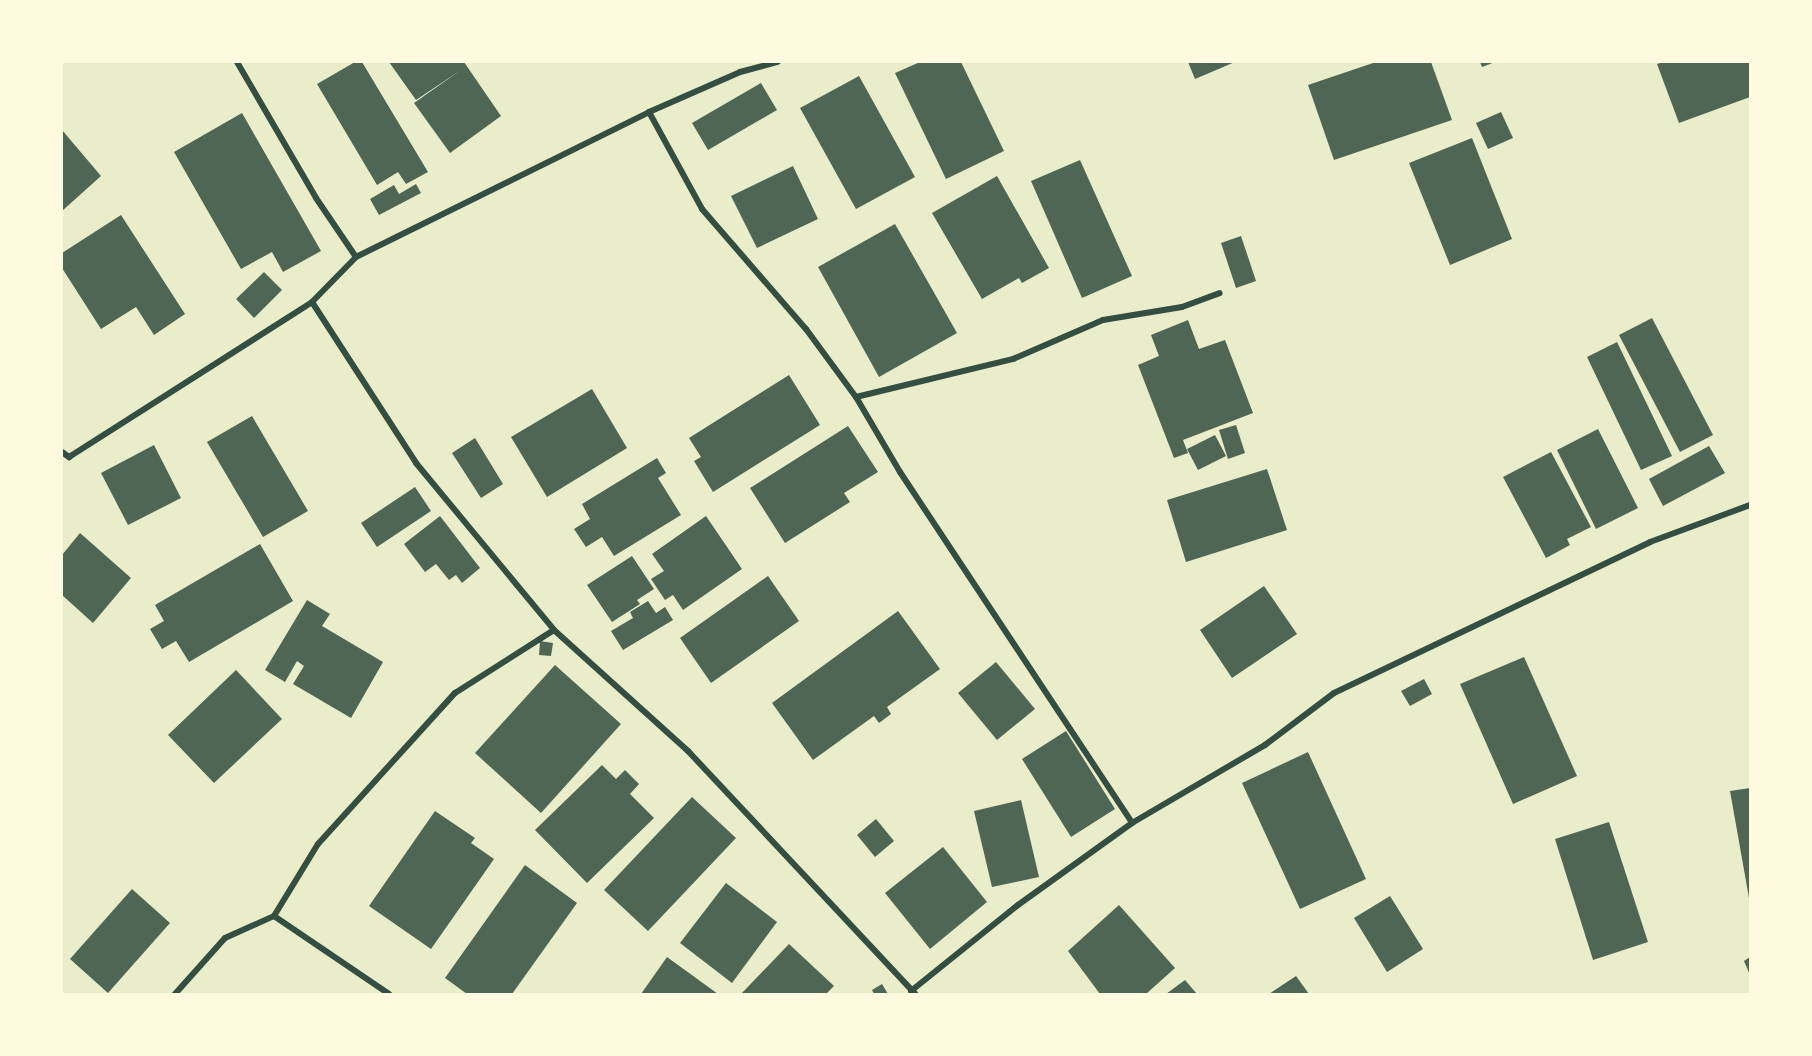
<!DOCTYPE html>
<html>
<head>
<meta charset="utf-8">
<style>
	body { margin:0 }
	#map { position:relative; width:1812px; height:1056px; overflow:hidden; background:#e9edc9; font-family:Raleway,sans-serif }
	div>[style] { position:absolute }
	.building>* { inset:0; background:#4f6655 }
	.minor>* { height:6px; margin:-3px; padding:0 3px; transform-origin:3px; border-radius:3px; background:#344e41 }
	span { translate:-50% -50%; white-space:nowrap; text-align:center; line-height:1.15; -webkit-text-stroke:4.5px #fefae0; paint-order:stroke }
	.frame { position:absolute; inset:0; border:63px solid #fefae0; pointer-events:none }
</style>
</head>
<body>
<div id="map">
	<div class="building">
		<div style="clip-path:polygon(355px 62px,362px 62px,428px 172px,406px 184px,398px 172px,377px 185px,317px 84px)"></div>
		<div style="clip-path:polygon(389px 62px,464px 62px,501px 116px,450px 153px,414px 103px,461px 70px,416px 100px)"></div>
		<div style="clip-path:polygon(920px 62px,961px 62px,1004px 151px,946px 179px,895px 73px)"></div>
		<div style="clip-path:polygon(1188px 62px,1235px 62px,1195px 79px)"></div>
		<div style="clip-path:polygon(1376px 62px,1431px 62px,1452px 120px,1334px 160px,1308px 85px)"></div>
		<div style="clip-path:polygon(1480px 62px,1495px 62px,1482px 67px)"></div>
		<div style="clip-path:polygon(1663px 62px,1750px 62px,1750px 97px,1679px 123px,1657px 64px)"></div>
		<div style="clip-path:polygon(859px 76px,915px 177px,856px 209px,800px 108px)"></div>
		<div style="clip-path:polygon(761px 83px,777px 110px,708px 150px,692px 123px)"></div>
		<div style="clip-path:polygon(1501px 112px,1513px 138px,1488px 149px,1476px 123px)"></div>
		<div style="clip-path:polygon(242px 113px,321px 251px,283px 272px,272px 252px,241px 269px,174px 152px)"></div>
		<div style="clip-path:polygon(62px 130px,101px 176px,62px 211px)"></div>
		<div style="clip-path:polygon(1472px 138px,1512px 239px,1450px 265px,1409px 163px)"></div>
		<div style="clip-path:polygon(1080px 160px,1132px 276px,1082px 298px,1031px 181px)"></div>
		<div style="clip-path:polygon(793px 166px,818px 219px,757px 248px,731px 196px)"></div>
		<div style="clip-path:polygon(997px 176px,1049px 268px,1022px 283px,1019px 278px,982px 299px,932px 213px)"></div>
		<div style="clip-path:polygon(416px 184px,421px 193px,379px 215px,370px 199px,394px 185px,399px 194px)"></div>
		<div style="clip-path:polygon(121px 215px,185px 314px,154px 335px,136px 307px,101px 329px,62px 268px,62px 253px)"></div>
		<div style="clip-path:polygon(895px 224px,957px 333px,879px 377px,818px 267px)"></div>
		<div style="clip-path:polygon(1241px 236px,1256px 281px,1236px 288px,1221px 243px)"></div>
		<div style="clip-path:polygon(264px 272px,282px 290px,254px 318px,236px 299px)"></div>
		<div style="clip-path:polygon(1652px 318px,1713px 435px,1680px 452px,1619px 335px)"></div>
		<div style="clip-path:polygon(1188px 320px,1199px 349px,1225px 340px,1253px 413px,1183px 440px,1188px 453px,1174px 458px,1138px 365px,1159px 356px,1151px 335px)"></div>
		<div style="clip-path:polygon(1617px 342px,1672px 456px,1641px 470px,1587px 357px)"></div>
		<div style="clip-path:polygon(789px 375px,820px 425px,713px 492px,694px 461px,701px 457px,689px 438px)"></div>
		<div style="clip-path:polygon(592px 389px,627px 448px,547px 497px,511px 437px)"></div>
		<div style="clip-path:polygon(252px 416px,308px 511px,263px 537px,207px 442px)"></div>
		<div style="clip-path:polygon(1236px 425px,1245px 453px,1228px 459px,1219px 430px)"></div>
		<div style="clip-path:polygon(848px 426px,878px 472px,844px 493px,850px 502px,785px 543px,750px 488px)"></div>
		<div style="clip-path:polygon(1598px 429px,1638px 508px,1596px 529px,1557px 450px)"></div>
		<div style="clip-path:polygon(1215px 435px,1226px 456px,1198px 470px,1187px 449px)"></div>
		<div style="clip-path:polygon(475px 438px,503px 484px,481px 498px,452px 453px)"></div>
		<div style="clip-path:polygon(154px 445px,181px 498px,128px 525px,101px 473px)"></div>
		<div style="clip-path:polygon(1709px 446px,1725px 473px,1663px 506px,1649px 479px)"></div>
		<div style="clip-path:polygon(1551px 452px,1591px 527px,1567px 539px,1570px 545px,1546px 558px,1503px 477px)"></div>
		<div style="clip-path:polygon(657px 458px,666px 473px,658px 478px,681px 515px,614px 556px,602px 537px,586px 547px,574px 529px,590px 519px,582px 504px)"></div>
		<div style="clip-path:polygon(1267px 469px,1287px 530px,1186px 562px,1167px 500px)"></div>
		<div style="clip-path:polygon(415px 487px,431px 511px,377px 547px,361px 523px)"></div>
		<div style="clip-path:polygon(440px 516px,480px 568px,462px 583px,456px 575px,449px 580px,436px 564px,425px 572px,404px 544px)"></div>
		<div style="clip-path:polygon(706px 516px,742px 569px,683px 610px,673px 595px,665px 600px,651px 579px,664px 571px,652px 554px)"></div>
		<div style="clip-path:polygon(80px 533px,131px 578px,93px 623px,62px 595px,62px 555px)"></div>
		<div style="clip-path:polygon(260px 544px,293px 601px,189px 662px,176px 641px,162px 649px,150px 629px,164px 621px,155px 605px)"></div>
		<div style="clip-path:polygon(632px 556px,654px 589px,637px 600px,640px 604px,612px 622px,587px 585px)"></div>
		<div style="clip-path:polygon(768px 576px,799px 621px,711px 683px,680px 638px)"></div>
		<div style="clip-path:polygon(1264px 586px,1297px 634px,1232px 678px,1200px 630px)"></div>
		<div style="clip-path:polygon(307px 600px,330px 614px,322px 626px,383px 662px,351px 718px,293px 684px,304px 666px,297px 661px,285px 682px,265px 670px)"></div>
		<div style="clip-path:polygon(648px 601px,656px 613px,665px 607px,673px 620px,623px 650px,611px 631px,633px 618px,630px 612px)"></div>
		<div style="clip-path:polygon(898px 611px,940px 669px,887px 707px,891px 714px,879px 723px,874px 716px,813px 760px,772px 703px)"></div>
		<div style="clip-path:polygon(540px 641px,553px 643px,551px 656px,539px 655px)"></div>
		<div style="clip-path:polygon(1524px 657px,1577px 776px,1513px 804px,1460px 684px)"></div>
		<div style="clip-path:polygon(996px 662px,1035px 709px,997px 740px,958px 693px)"></div>
		<div style="clip-path:polygon(555px 665px,621px 724px,541px 813px,475px 753px)"></div>
		<div style="clip-path:polygon(236px 670px,282px 719px,214px 783px,168px 735px)"></div>
		<div style="clip-path:polygon(1424px 679px,1432px 694px,1410px 706px,1401px 691px)"></div>
		<div style="clip-path:polygon(1066px 731px,1115px 809px,1071px 837px,1022px 759px)"></div>
		<div style="clip-path:polygon(1308px 752px,1366px 879px,1300px 909px,1242px 783px)"></div>
		<div style="clip-path:polygon(602px 765px,616px 779px,625px 770px,639px 784px,630px 794px,654px 818px,587px 883px,535px 830px)"></div>
		<div style="clip-path:polygon(1750px 788px,1750px 898px,1749px 898px,1730px 791px)"></div>
		<div style="clip-path:polygon(692px 797px,736px 838px,648px 931px,604px 890px)"></div>
		<div style="clip-path:polygon(1021px 800px,1039px 877px,992px 887px,974px 811px)"></div>
		<div style="clip-path:polygon(435px 811px,475px 838px,471px 843px,494px 859px,431px 949px,369px 906px)"></div>
		<div style="clip-path:polygon(876px 819px,894px 841px,875px 857px,857px 835px)"></div>
		<div style="clip-path:polygon(1609px 822px,1648px 942px,1593px 960px,1555px 839px)"></div>
		<div style="clip-path:polygon(943px 847px,987px 902px,930px 949px,885px 893px)"></div>
		<div style="clip-path:polygon(525px 865px,577px 903px,512px 994px,467px 994px,445px 978px)"></div>
		<div style="clip-path:polygon(726px 883px,777px 922px,732px 983px,680px 943px)"></div>
		<div style="clip-path:polygon(132px 889px,170px 923px,108px 993px,70px 959px)"></div>
		<div style="clip-path:polygon(1390px 896px,1423px 949px,1387px 972px,1354px 918px)"></div>
		<div style="clip-path:polygon(1119px 905px,1175px 968px,1146px 994px,1100px 994px,1068px 951px)"></div>
		<div style="clip-path:polygon(789px 944px,834px 986px,826px 994px,741px 994px)"></div>
		<div style="clip-path:polygon(667px 957px,718px 994px,641px 994px)"></div>
		<div style="clip-path:polygon(1750px 957px,1750px 975px,1744px 961px)"></div>
		<div style="clip-path:polygon(1296px 976px,1309px 994px,1269px 994px)"></div>
		<div style="clip-path:polygon(1185px 980px,1197px 994px,1166px 994px)"></div>
		<div style="clip-path:polygon(882px 984px,888px 994px,874px 994px,872px 990px)"></div>
	</div>
	<div class="minor">
		<div style="left:237px;top:62px;width:157px;rotate:59.8deg"></div>
		<div style="left:316px;top:198px;width:71px;rotate:55.9deg"></div>
		<div style="left:649px;top:112px;width:111px;rotate:61.3deg"></div>
		<div style="left:702px;top:209px;width:159px;rotate:49.1deg"></div>
		<div style="left:806px;top:329px;width:84px;rotate:53.7deg"></div>
		<div style="left:856px;top:397px;width:87px;rotate:59.6deg"></div>
		<div style="left:900px;top:472px;width:421px;rotate:56.5deg"></div>
		<div style="left:312px;top:302px;width:192px;rotate:57.1deg"></div>
		<div style="left:416px;top:463px;width:217px;rotate:50.4deg"></div>
		<div style="left:554px;top:630px;width:181px;rotate:42.1deg"></div>
		<div style="left:688px;top:751px;width:333px;rotate:46.9deg"></div>
		<div style="left:856px;top:397px;width:162px;rotate:-13.6deg"></div>
		<div style="left:1013px;top:359px;width:98px;rotate:-23.4deg"></div>
		<div style="left:1103px;top:320px;width:80px;rotate:-9.3deg"></div>
		<div style="left:1182px;top:307px;width:40px;rotate:-20.2deg"></div>
		<div style="left:62px;top:452px;width:9px;rotate:36deg"></div>
		<div style="left:69px;top:457px;width:288px;rotate:-32.5deg"></div>
		<div style="left:312px;top:302px;width:63px;rotate:-45.6deg"></div>
		<div style="left:356px;top:257px;width:327px;rotate:-26.3deg"></div>
		<div style="left:649px;top:112px;width:99px;rotate:-23.7deg"></div>
		<div style="left:740px;top:72px;width:39px;rotate:-15deg"></div>
		<div style="left:274px;top:916px;width:84px;rotate:-58.6deg"></div>
		<div style="left:318px;top:844px;width:204px;rotate:-47.8deg"></div>
		<div style="left:455px;top:693px;width:117px;rotate:-32.5deg"></div>
		<div style="left:911px;top:991px;width:137px;rotate:-38.8deg"></div>
		<div style="left:1018px;top:905px;width:140px;rotate:-35.7deg"></div>
		<div style="left:1132px;top:823px;width:154px;rotate:-30.4deg"></div>
		<div style="left:1265px;top:745px;width:86px;rotate:-37deg"></div>
		<div style="left:1334px;top:693px;width:350px;rotate:-25.5deg"></div>
		<div style="left:1650px;top:542px;width:107px;rotate:-20.3deg"></div>
		<div style="left:175px;top:994px;width:75px;rotate:-48.2deg"></div>
		<div style="left:225px;top:938px;width:54px;rotate:-24.2deg"></div>
		<div style="left:274px;top:916px;width:139px;rotate:34.1deg"></div>
	</div>
	<div class="frame"></div>
</div>
</body>
</html>
